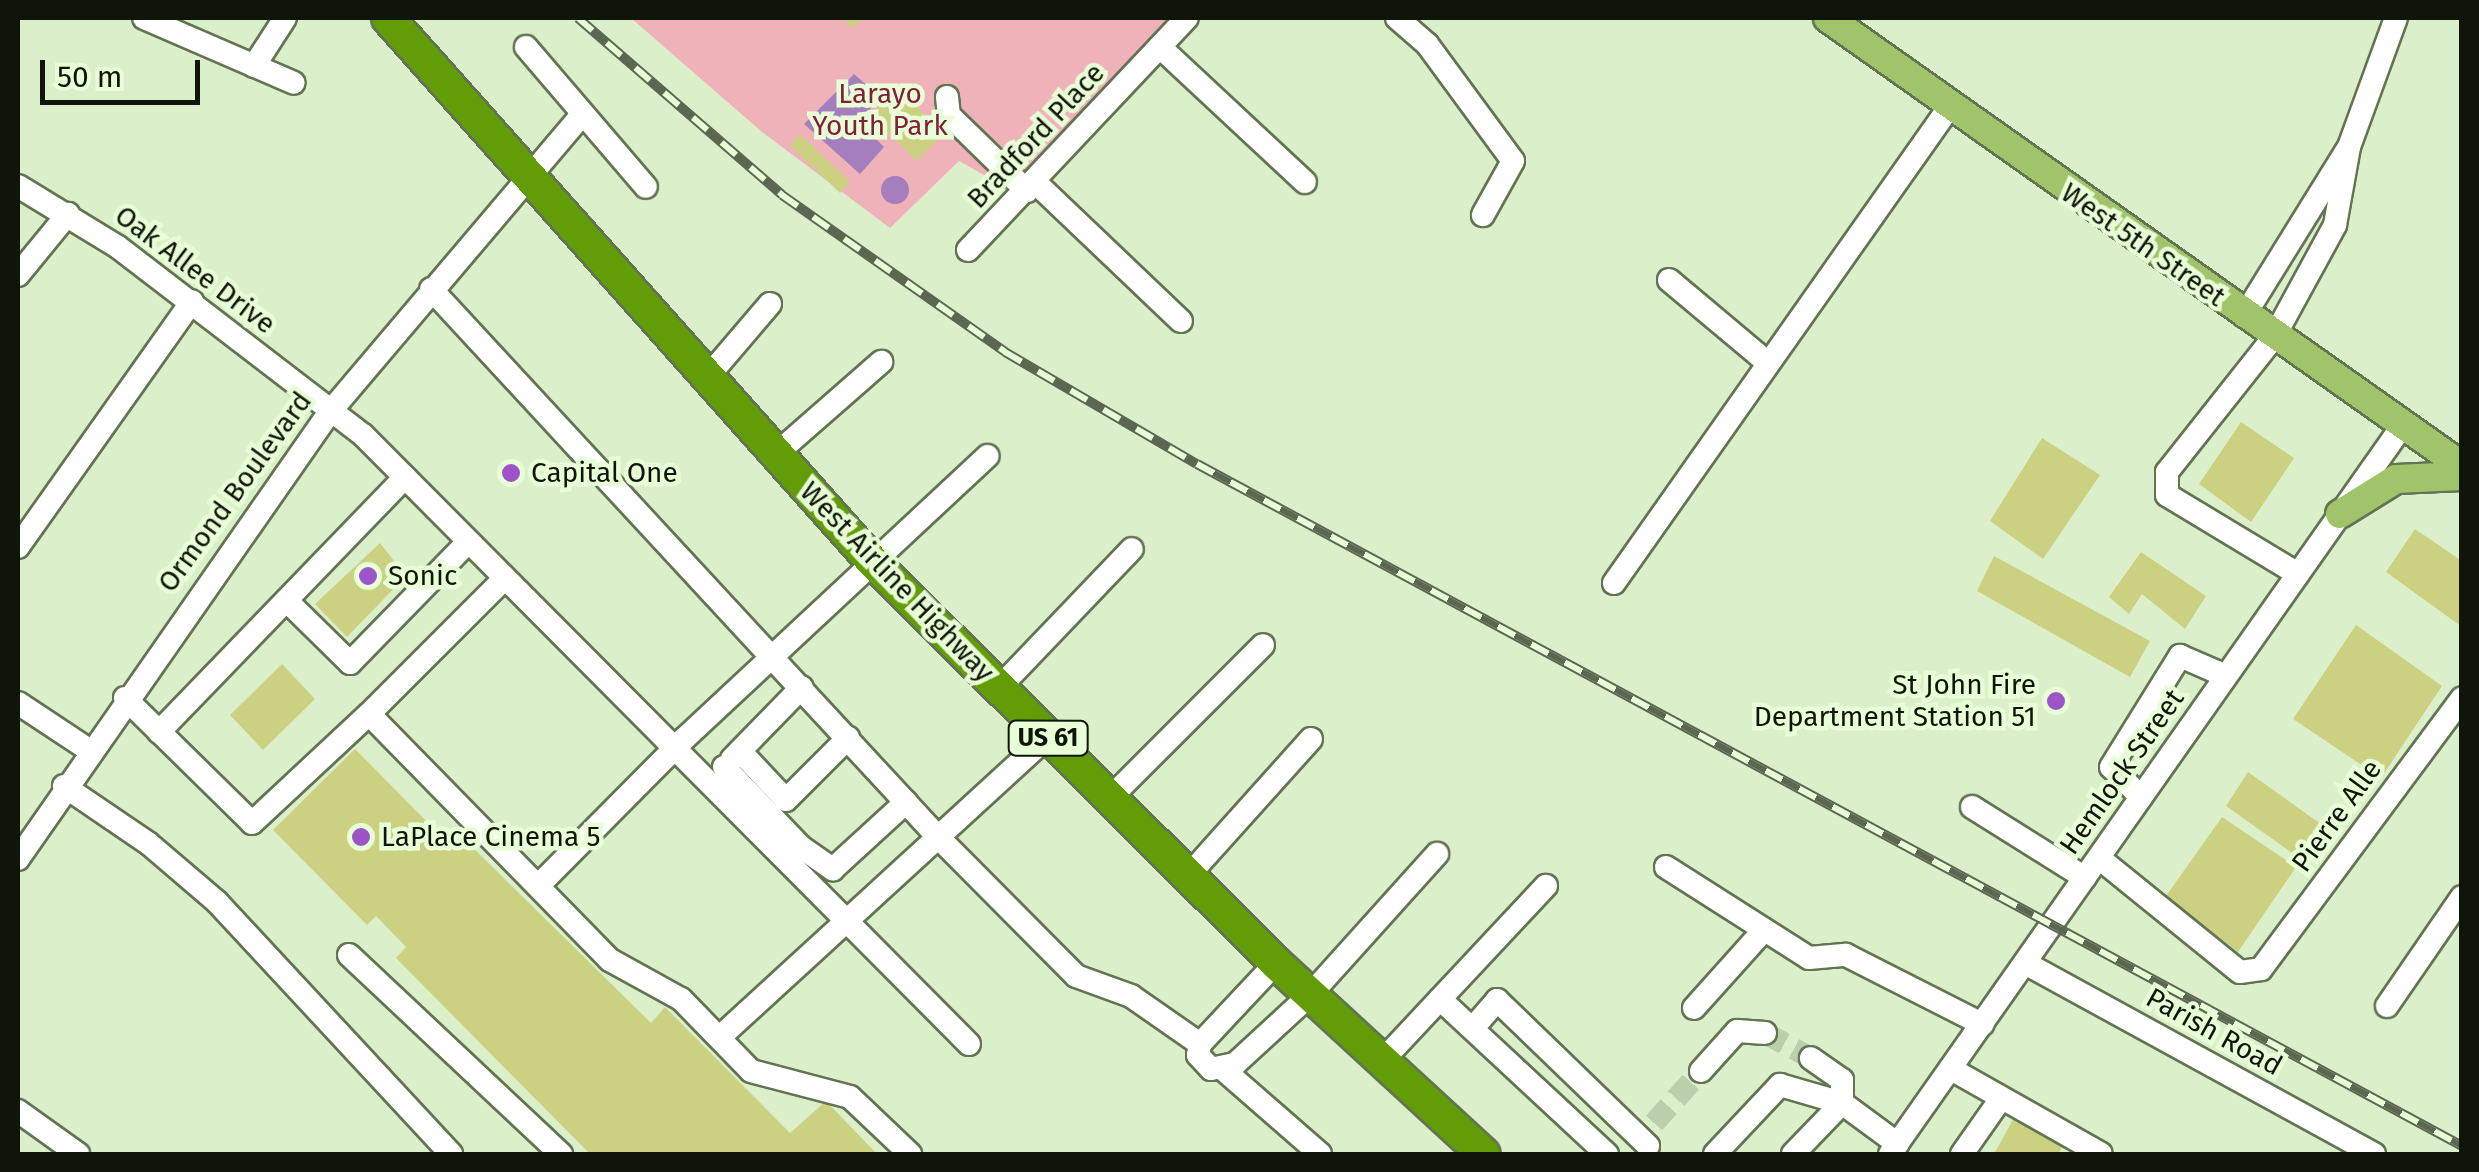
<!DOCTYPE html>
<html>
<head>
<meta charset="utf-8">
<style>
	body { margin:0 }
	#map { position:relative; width:2479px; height:1172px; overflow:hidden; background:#dbf0ca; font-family:"Fira Sans",sans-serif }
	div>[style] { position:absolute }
	.green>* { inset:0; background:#efb2b9 }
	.water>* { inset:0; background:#a47ebd }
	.round { border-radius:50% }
	.building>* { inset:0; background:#ccd182 }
	.minor-tunnel>* { height:22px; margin-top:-11px; transform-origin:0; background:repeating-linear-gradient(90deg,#bccfad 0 22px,transparent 0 33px) }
	.roads { filter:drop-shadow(2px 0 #627452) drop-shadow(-2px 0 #627452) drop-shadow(0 2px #627452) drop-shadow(0 -2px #627452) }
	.minor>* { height:22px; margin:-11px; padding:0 11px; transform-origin:11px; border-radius:11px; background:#fff }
	.major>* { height:28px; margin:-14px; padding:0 14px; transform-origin:14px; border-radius:14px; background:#a1c46a }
	.highway>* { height:32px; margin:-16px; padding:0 16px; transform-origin:16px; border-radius:16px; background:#629d07 }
	.rail>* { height:10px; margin-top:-5px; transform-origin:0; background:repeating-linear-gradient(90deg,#e8fed7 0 19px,#5b6750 0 38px); box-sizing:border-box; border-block:2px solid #5b6750 }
	.dots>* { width:28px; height:28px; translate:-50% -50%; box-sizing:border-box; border:5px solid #e8fed7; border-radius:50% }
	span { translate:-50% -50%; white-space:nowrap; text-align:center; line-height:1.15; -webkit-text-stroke:9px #e8fed7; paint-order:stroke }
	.shield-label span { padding:2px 8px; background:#e8fed7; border:2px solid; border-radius:8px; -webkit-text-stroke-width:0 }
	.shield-label { font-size:25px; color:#0f1508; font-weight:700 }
	.park-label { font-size:28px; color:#801f37 }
	.street-label { font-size:28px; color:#0f1508 }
	.poi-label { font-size:28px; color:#0f1508 }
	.left { translate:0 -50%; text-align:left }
	.right { translate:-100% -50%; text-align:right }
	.frame { position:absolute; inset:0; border:20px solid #0f1508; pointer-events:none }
	.scale { position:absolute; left:40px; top:60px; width:160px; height:45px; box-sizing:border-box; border:5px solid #0f1508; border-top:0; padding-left:12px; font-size:30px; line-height:35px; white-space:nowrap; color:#0f1508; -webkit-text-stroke:8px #e8fed7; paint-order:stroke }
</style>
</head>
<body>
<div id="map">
	<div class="green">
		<div style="clip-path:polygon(631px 18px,1171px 18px,1009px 189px,959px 161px,890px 228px,762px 132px)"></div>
	</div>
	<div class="water">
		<div style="clip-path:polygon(854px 74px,881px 98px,858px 121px,884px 147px,860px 174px,804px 124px)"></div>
		<div class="round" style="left:881px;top:176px;width:28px;height:28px"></div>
	</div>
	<div class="building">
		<div style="clip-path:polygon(842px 18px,863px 18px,852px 28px)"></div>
		<div style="clip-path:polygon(897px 87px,944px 133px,917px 161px,870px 115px)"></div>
		<div style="clip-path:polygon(800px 134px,850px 182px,840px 193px,790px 145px)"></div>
		<div style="clip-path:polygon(2241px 422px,2294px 458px,2251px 522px,2199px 484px)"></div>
		<div style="clip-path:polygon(2042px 438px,2100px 475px,2043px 559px,1990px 521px)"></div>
		<div style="clip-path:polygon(2415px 529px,2462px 561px,2462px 627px,2386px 572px)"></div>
		<div style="clip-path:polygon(380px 543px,406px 576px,347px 637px,315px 604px)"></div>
		<div style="clip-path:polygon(2141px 552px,2206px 596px,2185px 629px,2142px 594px,2129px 614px,2109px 597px)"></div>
		<div style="clip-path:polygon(1994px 556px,2150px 641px,2130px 677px,1977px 591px)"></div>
		<div style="clip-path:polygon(2356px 625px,2442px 686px,2381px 778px,2293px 719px)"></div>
		<div style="clip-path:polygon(282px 664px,315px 699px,263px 750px,230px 715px)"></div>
		<div style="clip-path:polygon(355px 749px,449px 844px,459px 834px,651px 1023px,665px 1007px,790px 1133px,826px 1101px,877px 1154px,590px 1154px,396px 958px,406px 947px,376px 916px,367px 925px,273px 830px)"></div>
		<div style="clip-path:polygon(2248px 772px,2325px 827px,2302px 860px,2226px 806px)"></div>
		<div style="clip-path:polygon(2222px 817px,2296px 867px,2238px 952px,2166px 896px)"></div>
		<div style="clip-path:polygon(2014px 1118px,2064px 1144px,2058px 1154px,1994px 1154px)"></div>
	</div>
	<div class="minor-tunnel">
		<div style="left:1765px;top:1033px;width:52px;rotate:28.5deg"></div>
		<div style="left:1654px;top:1123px;width:70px;rotate:-47.9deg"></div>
	</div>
	<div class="roads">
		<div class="minor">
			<div style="left:144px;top:18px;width:163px;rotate:23.4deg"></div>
			<div style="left:1397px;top:18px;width:40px;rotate:41deg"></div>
			<div style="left:1427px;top:44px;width:145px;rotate:53.7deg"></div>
			<div style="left:1513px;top:161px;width:62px;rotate:119.1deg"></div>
			<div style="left:526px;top:47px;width:184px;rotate:49.4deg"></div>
			<div style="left:1160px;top:47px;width:198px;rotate:43deg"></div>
			<div style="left:254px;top:66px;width:57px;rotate:-57.1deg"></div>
			<div style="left:947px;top:97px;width:18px;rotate:84deg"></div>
			<div style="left:949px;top:115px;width:109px;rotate:44.3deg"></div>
			<div style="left:1036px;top:183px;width:200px;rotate:43.6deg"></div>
			<div style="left:18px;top:186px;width:117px;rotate:31.4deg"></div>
			<div style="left:118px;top:247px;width:309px;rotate:37.5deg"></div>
			<div style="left:363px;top:435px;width:859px;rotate:45.14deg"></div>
			<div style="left:968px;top:250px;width:319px;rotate:-46.7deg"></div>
			<div style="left:18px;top:275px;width:79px;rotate:-50.7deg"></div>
			<div style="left:1669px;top:280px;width:129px;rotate:40deg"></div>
			<div style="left:431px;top:289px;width:745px;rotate:47.23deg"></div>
			<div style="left:937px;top:836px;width:197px;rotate:45.2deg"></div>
			<div style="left:1076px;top:976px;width:59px;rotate:20deg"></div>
			<div style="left:1131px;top:996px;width:84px;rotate:34.8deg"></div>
			<div style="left:2244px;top:316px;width:195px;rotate:-58.2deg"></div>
			<div style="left:705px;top:380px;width:100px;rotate:-49.5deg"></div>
			<div style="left:776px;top:454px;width:140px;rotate:-41.2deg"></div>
			<div style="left:18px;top:547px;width:301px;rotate:-54.7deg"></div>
			<div style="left:2298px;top:574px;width:153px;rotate:-148.9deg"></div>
			<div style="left:2167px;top:495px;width:23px;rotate:-90deg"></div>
			<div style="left:2167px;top:472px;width:172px;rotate:-51.6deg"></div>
			<div style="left:2274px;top:337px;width:128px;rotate:-61.4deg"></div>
			<div style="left:2335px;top:225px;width:79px;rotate:-79.8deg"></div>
			<div style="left:2349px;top:147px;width:137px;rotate:-70deg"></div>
			<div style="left:1614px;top:583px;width:580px;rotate:-54.83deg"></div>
			<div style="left:288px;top:602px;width:87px;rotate:44.5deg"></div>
			<div style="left:350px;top:663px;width:169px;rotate:-45.7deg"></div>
			<div style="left:999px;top:688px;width:192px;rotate:-46.3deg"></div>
			<div style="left:125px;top:698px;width:178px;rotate:44.5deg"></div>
			<div style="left:252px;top:823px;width:160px;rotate:-43deg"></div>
			<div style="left:369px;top:714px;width:344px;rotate:45.6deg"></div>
			<div style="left:610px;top:960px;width:81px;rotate:28.8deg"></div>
			<div style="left:681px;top:999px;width:100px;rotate:45.8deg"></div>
			<div style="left:751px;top:1071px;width:102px;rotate:14.7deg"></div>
			<div style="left:850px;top:1097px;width:83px;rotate:43.5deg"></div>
			<div style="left:18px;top:703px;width:85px;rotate:33.5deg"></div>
			<div style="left:369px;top:714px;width:192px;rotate:-45deg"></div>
			<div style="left:159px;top:732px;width:354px;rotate:-46deg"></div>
			<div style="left:740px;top:751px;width:67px;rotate:46.8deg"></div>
			<div style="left:786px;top:800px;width:88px;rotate:-45deg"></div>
			<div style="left:732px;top:759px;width:100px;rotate:-45.8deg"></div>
			<div style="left:724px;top:767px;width:111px;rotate:46.1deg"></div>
			<div style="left:801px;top:847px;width:39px;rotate:35deg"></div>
			<div style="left:833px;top:869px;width:99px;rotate:-42.5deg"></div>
			<div style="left:64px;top:786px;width:102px;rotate:34.2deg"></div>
			<div style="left:148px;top:843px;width:91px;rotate:40.5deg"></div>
			<div style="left:217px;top:902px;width:344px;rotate:47.1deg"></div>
			<div style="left:2141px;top:797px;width:42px;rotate:-135deg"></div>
			<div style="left:2111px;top:767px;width:131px;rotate:-58.1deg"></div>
			<div style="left:2180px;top:656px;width:50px;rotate:23.5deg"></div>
			<div style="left:1108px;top:800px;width:219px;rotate:-45deg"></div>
			<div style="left:1972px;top:807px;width:133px;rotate:32.1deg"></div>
			<div style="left:2099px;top:858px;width:181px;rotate:39deg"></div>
			<div style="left:2240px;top:972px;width:21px;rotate:-8deg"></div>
			<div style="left:2261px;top:969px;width:337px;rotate:-53.4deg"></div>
			<div style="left:18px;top:859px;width:544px;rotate:-55.11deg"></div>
			<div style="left:329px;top:413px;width:392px;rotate:-49.7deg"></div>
			<div style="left:1666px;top:867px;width:169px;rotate:32.5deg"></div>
			<div style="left:1809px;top:958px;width:37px;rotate:-5deg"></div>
			<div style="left:1846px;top:955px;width:153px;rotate:26.9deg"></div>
			<div style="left:1188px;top:876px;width:184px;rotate:-48.1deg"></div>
			<div style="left:538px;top:886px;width:207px;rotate:-45.2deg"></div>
			<div style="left:684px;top:739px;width:415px;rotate:-43deg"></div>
			<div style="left:349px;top:955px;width:291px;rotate:43.2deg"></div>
			<div style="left:1276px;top:963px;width:111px;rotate:133.2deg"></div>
			<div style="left:1200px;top:1044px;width:11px;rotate:100deg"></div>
			<div style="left:1198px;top:1055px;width:19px;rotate:47deg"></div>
			<div style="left:1211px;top:1069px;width:25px;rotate:-12deg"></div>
			<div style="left:1235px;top:1064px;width:102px;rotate:-42.6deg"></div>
			<div style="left:1310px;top:995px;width:190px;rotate:-48deg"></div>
			<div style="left:2025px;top:963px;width:398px;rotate:28.7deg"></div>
			<div style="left:1440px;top:999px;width:228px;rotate:42.9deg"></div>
			<div style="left:2387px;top:1006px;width:132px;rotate:-55.5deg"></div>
			<div style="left:1694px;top:1008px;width:105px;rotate:-48.1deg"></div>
			<div style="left:1473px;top:1028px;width:37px;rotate:-49deg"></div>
			<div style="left:1497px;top:1000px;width:210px;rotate:44deg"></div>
			<div style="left:720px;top:1037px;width:444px;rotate:-42.5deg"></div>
			<div style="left:1382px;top:1061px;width:240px;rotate:-46.9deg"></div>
			<div style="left:1951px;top:1069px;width:172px;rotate:29.5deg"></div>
			<div style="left:1225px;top:1071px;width:126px;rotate:41.1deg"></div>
			<div style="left:1701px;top:1071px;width:54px;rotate:-48deg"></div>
			<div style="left:1737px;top:1031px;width:28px;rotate:4deg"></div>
			<div style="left:18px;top:1111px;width:74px;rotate:35.6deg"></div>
			<div style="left:1715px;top:1154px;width:95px;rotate:-46.7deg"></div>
			<div style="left:1780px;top:1085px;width:65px;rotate:16.2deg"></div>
			<div style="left:1842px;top:1103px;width:69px;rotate:36.2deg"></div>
			<div style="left:1793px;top:1154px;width:71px;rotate:-46.1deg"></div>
			<div style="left:1842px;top:1103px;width:23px;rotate:-90deg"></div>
			<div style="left:1842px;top:1080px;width:38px;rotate:-145deg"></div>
			<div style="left:1890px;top:1154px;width:891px;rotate:-54.87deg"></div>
			<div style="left:1962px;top:1154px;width:66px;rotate:-54.9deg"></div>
		</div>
		<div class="major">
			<div style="left:1828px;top:18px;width:776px;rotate:35.25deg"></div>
			<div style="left:2340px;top:514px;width:66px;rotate:-32deg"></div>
			<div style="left:2396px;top:479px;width:66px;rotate:-2.6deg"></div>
		</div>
		<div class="highway">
			<div style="left:388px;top:18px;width:730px;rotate:48.28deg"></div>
			<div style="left:874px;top:563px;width:567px;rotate:44.86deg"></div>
			<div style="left:1276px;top:963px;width:282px;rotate:42.6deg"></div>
		</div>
	</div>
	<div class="rail">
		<div style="left:578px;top:18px;width:270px;rotate:40.9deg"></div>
		<div style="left:782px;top:195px;width:273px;rotate:35.1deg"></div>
		<div style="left:1005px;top:352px;width:222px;rotate:30.3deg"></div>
		<div style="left:1197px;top:464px;width:1437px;rotate:28.33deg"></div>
	</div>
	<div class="dots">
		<div style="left:511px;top:473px;background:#9d54c8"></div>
		<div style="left:368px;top:576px;background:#9d54c8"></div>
		<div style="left:2056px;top:701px;background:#9d54c8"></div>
		<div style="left:361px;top:837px;background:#9d54c8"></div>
	</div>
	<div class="shield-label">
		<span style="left:1048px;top:738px">US 61</span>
	</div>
	<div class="park-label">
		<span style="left:880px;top:110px">Larayo<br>Youth Park</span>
	</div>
	<div class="street-label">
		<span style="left:1036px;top:136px;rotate:-47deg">Bradford Place</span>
		<span style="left:2143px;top:245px;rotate:35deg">West 5th Street</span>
		<span style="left:195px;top:270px;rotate:37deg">Oak Allee Drive</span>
		<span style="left:235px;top:492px;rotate:-54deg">Ormond Boulevard</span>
		<span style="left:897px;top:582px;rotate:46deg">West Airline Highway</span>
		<span style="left:2122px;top:772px;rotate:-55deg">Hemlock Street</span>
		<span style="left:2337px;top:816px;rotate:-54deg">Pierre Alle</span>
		<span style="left:2214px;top:1032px;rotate:29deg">Parish Road</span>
	</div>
	<div class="poi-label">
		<span class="left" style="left:531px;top:473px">Capital One</span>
		<span class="left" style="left:388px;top:576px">Sonic</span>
		<span class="right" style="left:2036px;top:701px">St John Fire<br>Department Station 51</span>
		<span class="left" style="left:381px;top:837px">LaPlace Cinema 5</span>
	</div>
	<div class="frame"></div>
	<div class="scale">50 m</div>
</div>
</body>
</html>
